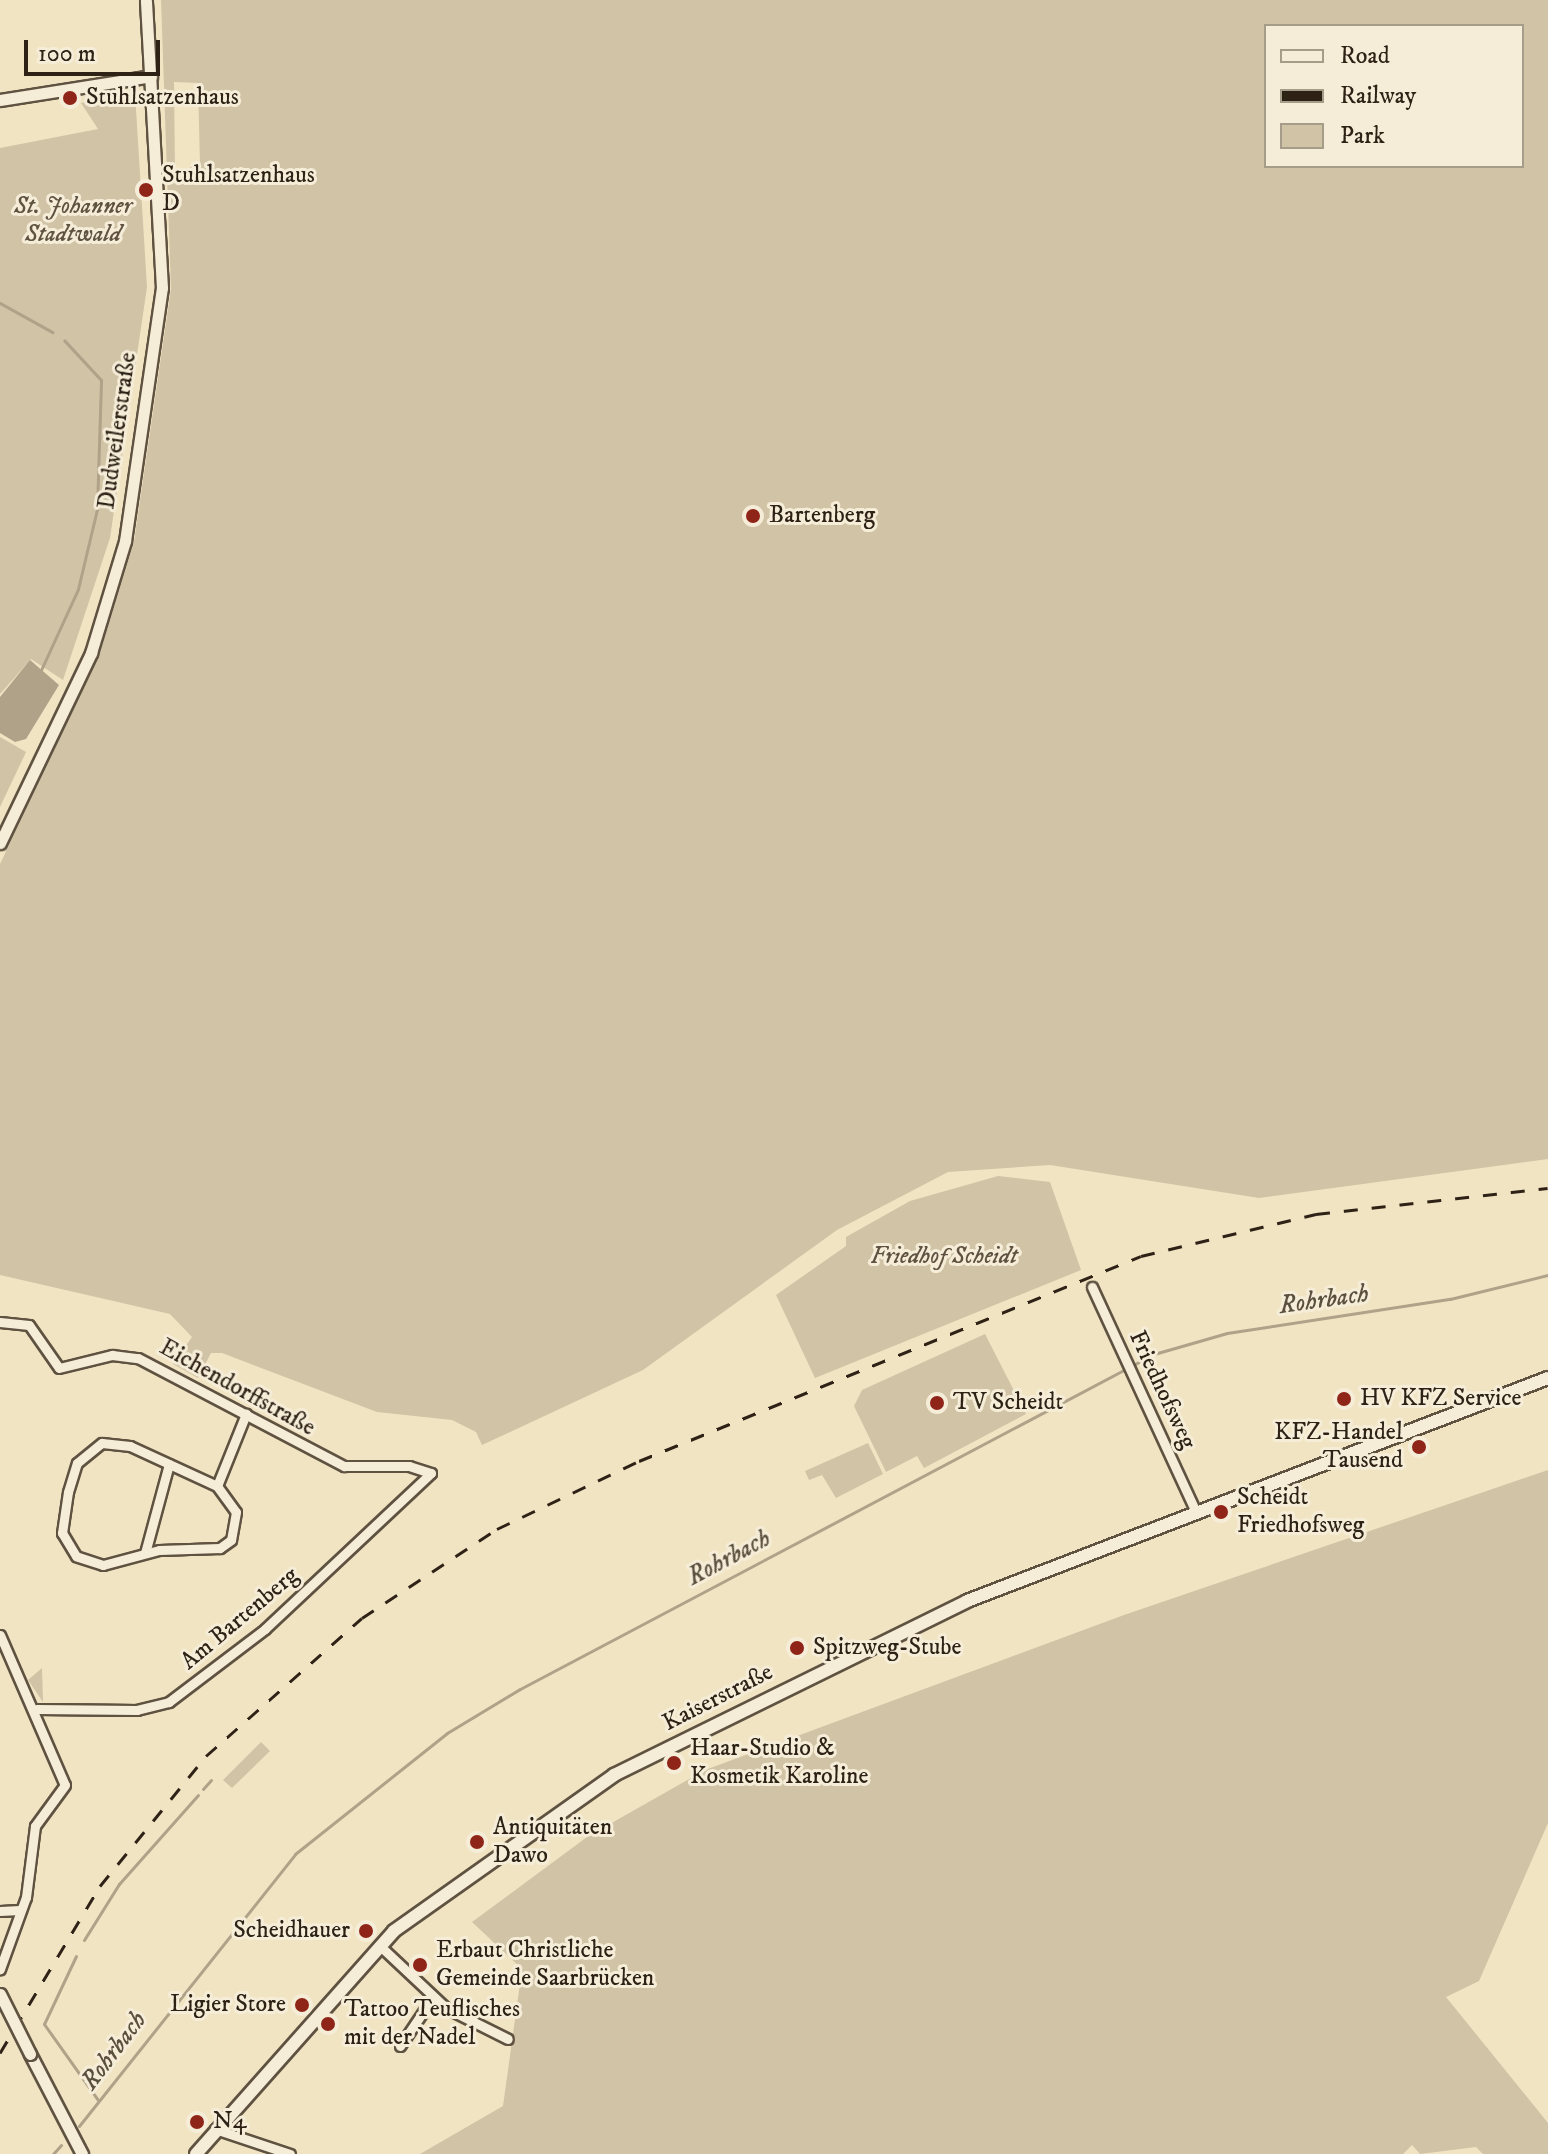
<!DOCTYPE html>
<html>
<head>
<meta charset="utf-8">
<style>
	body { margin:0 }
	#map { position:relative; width:1548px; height:2154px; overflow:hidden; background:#f1e4c3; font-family:"IM FELL DW Pica",serif }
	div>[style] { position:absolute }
	.green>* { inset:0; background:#d0c3a6 }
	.water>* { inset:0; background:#afa288 }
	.stream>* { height:3px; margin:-1.5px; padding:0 1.5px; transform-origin:1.5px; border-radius:1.5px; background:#afa288 }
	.roads { filter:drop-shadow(2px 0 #5f5241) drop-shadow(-2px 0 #5f5241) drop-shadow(0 2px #5f5241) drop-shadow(0 -2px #5f5241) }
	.minor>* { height:9px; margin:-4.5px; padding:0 4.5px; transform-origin:4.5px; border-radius:4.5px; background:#f6edd8 }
	.tertiary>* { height:11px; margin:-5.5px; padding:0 5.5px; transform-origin:5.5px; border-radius:5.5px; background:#f6edd8 }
	.secondary>* { height:12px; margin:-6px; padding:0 6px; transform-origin:6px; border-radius:6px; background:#f6edd8 }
	.rail>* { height:3px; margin-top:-1.5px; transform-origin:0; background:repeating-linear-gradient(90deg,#2e2216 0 14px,transparent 0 28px) }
	.bridges { filter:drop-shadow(2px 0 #5f5241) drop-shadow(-2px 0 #5f5241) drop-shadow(0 2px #5f5241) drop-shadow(0 -2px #5f5241) }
	.tertiary-bridge>* { height:11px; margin:-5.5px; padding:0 5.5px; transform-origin:5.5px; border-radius:5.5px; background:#f6edd8 }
	.dots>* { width:22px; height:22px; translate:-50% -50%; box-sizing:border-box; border:4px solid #f6edd8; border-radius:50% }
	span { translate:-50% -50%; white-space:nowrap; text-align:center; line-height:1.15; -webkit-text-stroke:6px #f6edd8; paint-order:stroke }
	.poi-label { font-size:24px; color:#2e2216 }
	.left { translate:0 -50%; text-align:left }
	.right { translate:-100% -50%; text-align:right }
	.park-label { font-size:24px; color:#5f5241; font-style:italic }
	.street-label { font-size:24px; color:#2e2216 }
	.water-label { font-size:26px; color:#5b4f3e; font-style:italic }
	.legend { position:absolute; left:1264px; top:24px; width:260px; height:144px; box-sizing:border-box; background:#f6edd8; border:2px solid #a69c8a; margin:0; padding:10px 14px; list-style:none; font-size:24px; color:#2e2216 }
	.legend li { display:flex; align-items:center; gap:16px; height:40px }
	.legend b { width:40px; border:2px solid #a69c8a }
	.scale { position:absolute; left:24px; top:40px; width:136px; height:36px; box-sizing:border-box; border:4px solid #2e2216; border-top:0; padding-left:10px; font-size:24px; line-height:28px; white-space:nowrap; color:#2e2216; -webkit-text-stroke:6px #f6edd8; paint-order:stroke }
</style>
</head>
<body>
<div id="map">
	<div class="green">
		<div style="clip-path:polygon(evenodd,161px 0,1548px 0,1548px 1159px,1259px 1198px,1050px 1165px,948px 1172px,837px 1230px,643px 1370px,482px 1445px,476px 1432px,452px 1420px,377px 1412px,222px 1353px,211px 1353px,198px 1378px,173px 1364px,192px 1337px,170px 1314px,0 1275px,0 864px,99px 656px,134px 542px,171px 289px,161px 0,1266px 26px,1522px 26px,1522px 166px,1266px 166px,1266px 26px,161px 0,174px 82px,198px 83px,200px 164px,175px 173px,174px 82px)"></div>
		<div style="clip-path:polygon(135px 93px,147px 287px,110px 538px,63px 680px,31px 659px,0 694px,0 148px,98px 129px,81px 103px)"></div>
		<div style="clip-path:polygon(0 737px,26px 752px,0 807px)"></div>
		<div style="clip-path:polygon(998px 1176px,1050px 1182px,1081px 1270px,815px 1378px,776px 1295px,846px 1246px,846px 1237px,910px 1201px)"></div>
		<div style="clip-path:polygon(985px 1334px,1026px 1414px,924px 1468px,917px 1456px,886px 1472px,854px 1406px,862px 1390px)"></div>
		<div style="clip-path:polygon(868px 1443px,883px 1474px,836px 1498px,822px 1475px,809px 1480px,805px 1471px)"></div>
		<div style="clip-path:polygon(1548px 1470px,1548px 1823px,1479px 1981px,1446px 1997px,1548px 2123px,1548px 2154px,1483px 2154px,1476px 2147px,1420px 2154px,1412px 2145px,1403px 2154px,420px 2154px,503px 2106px,522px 1969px,472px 1922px,587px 1837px,705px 1770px,1124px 1615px)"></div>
		<div style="clip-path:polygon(42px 1668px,43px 1702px,28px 1680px)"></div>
		<div style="clip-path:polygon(261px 1742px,270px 1751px,232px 1788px,223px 1780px)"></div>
	</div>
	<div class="water">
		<div style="clip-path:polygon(30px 660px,59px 685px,26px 739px,15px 742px,0 733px,0 697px)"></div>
	</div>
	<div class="stream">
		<div style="left:0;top:303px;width:60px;rotate:29.1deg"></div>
		<div style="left:41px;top:670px;width:89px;rotate:-65.4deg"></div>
		<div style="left:78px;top:589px;width:82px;rotate:-76.6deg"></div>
		<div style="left:97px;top:509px;width:129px;rotate:-88.2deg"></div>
		<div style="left:101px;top:380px;width:54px;rotate:-132.8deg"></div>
		<div style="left:203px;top:1789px;width:12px;rotate:-48deg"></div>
		<div style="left:84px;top:1940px;width:66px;rotate:-58deg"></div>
		<div style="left:119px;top:1884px;width:119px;rotate:-48.4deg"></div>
		<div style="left:76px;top:1956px;width:75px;rotate:115.2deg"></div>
		<div style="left:44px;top:2024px;width:93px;rotate:54.6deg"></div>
		<div style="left:79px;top:2126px;width:347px;rotate:-51.5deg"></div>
		<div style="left:295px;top:1854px;width:194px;rotate:-38.5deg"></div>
		<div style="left:447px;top:1733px;width:85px;rotate:-31.1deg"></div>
		<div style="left:520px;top:1689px;width:717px;rotate:-27.85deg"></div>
		<div style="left:1154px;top:1354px;width:76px;rotate:-16deg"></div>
		<div style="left:1227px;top:1333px;width:226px;rotate:-8.7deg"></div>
		<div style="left:1450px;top:1299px;width:101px;rotate:-13.8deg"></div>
		<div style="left:53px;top:2154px;width:12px;rotate:-48deg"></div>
	</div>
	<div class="roads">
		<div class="minor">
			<div style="left:1092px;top:1287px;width:246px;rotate:65.2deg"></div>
			<div style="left:0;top:1322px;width:29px;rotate:6deg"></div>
			<div style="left:29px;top:1325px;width:52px;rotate:55.1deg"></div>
			<div style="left:59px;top:1368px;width:55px;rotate:-13.8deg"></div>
			<div style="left:112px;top:1355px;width:26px;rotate:7deg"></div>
			<div style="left:138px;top:1358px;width:233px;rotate:27.7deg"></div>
			<div style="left:344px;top:1466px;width:65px"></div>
			<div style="left:409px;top:1466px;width:23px;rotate:18deg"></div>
			<div style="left:431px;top:1473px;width:228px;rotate:136.8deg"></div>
			<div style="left:265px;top:1629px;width:121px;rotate:142.8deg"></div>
			<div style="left:169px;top:1702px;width:33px;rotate:166deg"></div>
			<div style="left:137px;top:1710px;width:100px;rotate:-179.4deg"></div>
			<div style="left:102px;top:1443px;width:28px;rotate:6deg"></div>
			<div style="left:130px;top:1446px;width:96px;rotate:24.7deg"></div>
			<div style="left:217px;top:1486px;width:32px;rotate:54deg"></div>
			<div style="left:236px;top:1512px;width:28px;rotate:100deg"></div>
			<div style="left:231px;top:1540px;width:14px;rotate:144deg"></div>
			<div style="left:220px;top:1548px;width:61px;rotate:178.1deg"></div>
			<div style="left:159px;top:1550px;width:58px;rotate:165deg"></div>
			<div style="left:103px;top:1565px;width:28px;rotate:-162deg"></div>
			<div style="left:76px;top:1556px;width:27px;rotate:-121deg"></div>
			<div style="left:62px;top:1533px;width:41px;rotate:-81.7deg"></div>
			<div style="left:68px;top:1492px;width:30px;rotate:-73deg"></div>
			<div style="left:77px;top:1463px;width:32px;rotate:-39deg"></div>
			<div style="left:217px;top:1486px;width:78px;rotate:-68.1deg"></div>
			<div style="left:145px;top:1553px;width:92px;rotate:-74.9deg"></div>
			<div style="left:0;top:1635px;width:163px;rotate:66.6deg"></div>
			<div style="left:65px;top:1785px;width:51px;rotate:126.2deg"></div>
			<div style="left:35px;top:1826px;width:72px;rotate:97.2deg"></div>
			<div style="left:26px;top:1897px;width:77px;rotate:109.9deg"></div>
			<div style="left:0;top:1911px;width:20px;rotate:-3deg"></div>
			<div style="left:379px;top:1945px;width:92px;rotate:43.2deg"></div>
			<div style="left:446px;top:2008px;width:69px;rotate:26.6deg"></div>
			<div style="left:400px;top:2046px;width:59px;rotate:-56deg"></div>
			<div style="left:215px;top:2129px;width:79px;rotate:18.4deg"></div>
		</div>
		<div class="tertiary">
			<div style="left:0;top:100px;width:153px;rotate:-9deg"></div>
			<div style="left:0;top:843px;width:211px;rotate:-64.4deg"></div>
			<div style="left:91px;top:653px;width:117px;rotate:-73.1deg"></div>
			<div style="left:125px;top:541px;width:256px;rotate:-81.7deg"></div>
			<div style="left:162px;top:288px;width:288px;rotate:-93.2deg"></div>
			<div style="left:30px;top:2054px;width:113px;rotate:62.5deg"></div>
		</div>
		<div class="secondary">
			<div style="left:196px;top:2154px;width:298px;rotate:-48.4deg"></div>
			<div style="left:394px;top:1931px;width:270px;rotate:-35.3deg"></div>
			<div style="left:614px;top:1775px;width:394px;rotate:-26.2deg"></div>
			<div style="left:967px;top:1601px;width:622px;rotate:-21deg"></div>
		</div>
	</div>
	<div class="rail">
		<div style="left:0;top:2053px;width:195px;rotate:-59.1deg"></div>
		<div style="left:100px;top:1886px;width:168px;rotate:-50.8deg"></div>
		<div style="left:206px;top:1756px;width:208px;rotate:-41.5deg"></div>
		<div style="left:362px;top:1618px;width:162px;rotate:-33.4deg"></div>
		<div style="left:497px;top:1529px;width:157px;rotate:-25.6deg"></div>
		<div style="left:639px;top:1461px;width:542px;rotate:-22.21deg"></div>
		<div style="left:1141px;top:1256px;width:180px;rotate:-13.5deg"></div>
		<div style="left:1316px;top:1214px;width:233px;rotate:-6.4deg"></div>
	</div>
	<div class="bridges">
		<div class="tertiary-bridge">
			<div style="left:0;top:1994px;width:67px;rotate:63.4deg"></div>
		</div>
	</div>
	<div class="dots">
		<div style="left:70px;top:98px;background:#8f2418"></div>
		<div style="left:146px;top:190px;background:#8f2418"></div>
		<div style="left:753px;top:516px;background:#8f2418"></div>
		<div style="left:1344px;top:1399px;background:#8f2418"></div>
		<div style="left:937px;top:1403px;background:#8f2418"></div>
		<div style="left:1419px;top:1447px;background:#8f2418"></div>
		<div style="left:1221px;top:1512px;background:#8f2418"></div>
		<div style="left:797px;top:1648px;background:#8f2418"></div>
		<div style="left:674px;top:1763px;background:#8f2418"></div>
		<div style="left:477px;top:1842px;background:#8f2418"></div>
		<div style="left:366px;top:1931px;background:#8f2418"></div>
		<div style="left:420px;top:1965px;background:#8f2418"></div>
		<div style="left:302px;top:2005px;background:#8f2418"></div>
		<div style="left:328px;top:2024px;background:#8f2418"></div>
		<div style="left:197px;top:2122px;background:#8f2418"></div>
	</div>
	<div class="poi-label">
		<span class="left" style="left:86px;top:98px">Stuhlsatzenhaus</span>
		<span class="left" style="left:162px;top:190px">Stuhlsatzenhaus<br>D</span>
		<span class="left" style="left:769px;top:516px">Bartenberg</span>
		<span class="left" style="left:1360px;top:1399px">HV KFZ Service</span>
		<span class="left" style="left:953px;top:1403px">TV Scheidt</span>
		<span class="right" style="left:1403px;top:1447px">KFZ-Handel<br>Tausend</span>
		<span class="left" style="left:1237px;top:1512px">Scheidt<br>Friedhofsweg</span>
		<span class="left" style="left:813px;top:1648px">Spitzweg-Stube</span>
		<span class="left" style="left:690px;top:1763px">Haar-Studio &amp;<br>Kosmetik Karoline</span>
		<span class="left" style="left:493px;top:1842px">Antiquitäten<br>Dawo</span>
		<span class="right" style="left:350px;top:1931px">Scheidhauer</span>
		<span class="left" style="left:436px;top:1965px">Erbaut Christliche<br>Gemeinde Saarbrücken</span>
		<span class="right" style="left:286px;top:2005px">Ligier Store</span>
		<span class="left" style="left:344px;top:2024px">Tattoo Teuflisches<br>mit der Nadel</span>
		<span class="left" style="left:213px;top:2122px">N4</span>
	</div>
	<div class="park-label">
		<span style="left:73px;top:221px">St. Johanner<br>Stadtwald</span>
		<span style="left:944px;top:1257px">Friedhof Scheidt</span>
	</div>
	<div class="street-label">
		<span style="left:118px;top:431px;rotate:-82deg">Dudweilerstraße</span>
		<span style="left:237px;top:1388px;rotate:29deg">Eichendorffstraße</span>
		<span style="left:1162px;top:1390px;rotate:65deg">Friedhofsweg</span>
		<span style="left:240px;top:1619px;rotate:-40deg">Am Bartenberg</span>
		<span style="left:718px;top:1698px;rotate:-27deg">Kaiserstraße</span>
	</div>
	<div class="water-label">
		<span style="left:1324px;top:1300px;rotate:-8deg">Rohrbach</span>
		<span style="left:729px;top:1558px;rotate:-28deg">Rohrbach</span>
		<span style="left:114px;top:2051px;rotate:-53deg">Rohrbach</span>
	</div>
	<ul class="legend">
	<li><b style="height:10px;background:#f6edd8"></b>Road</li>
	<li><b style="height:10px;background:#2e2216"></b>Railway</li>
	<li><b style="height:22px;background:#d0c3a6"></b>Park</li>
	</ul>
	<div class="scale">100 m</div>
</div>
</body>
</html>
